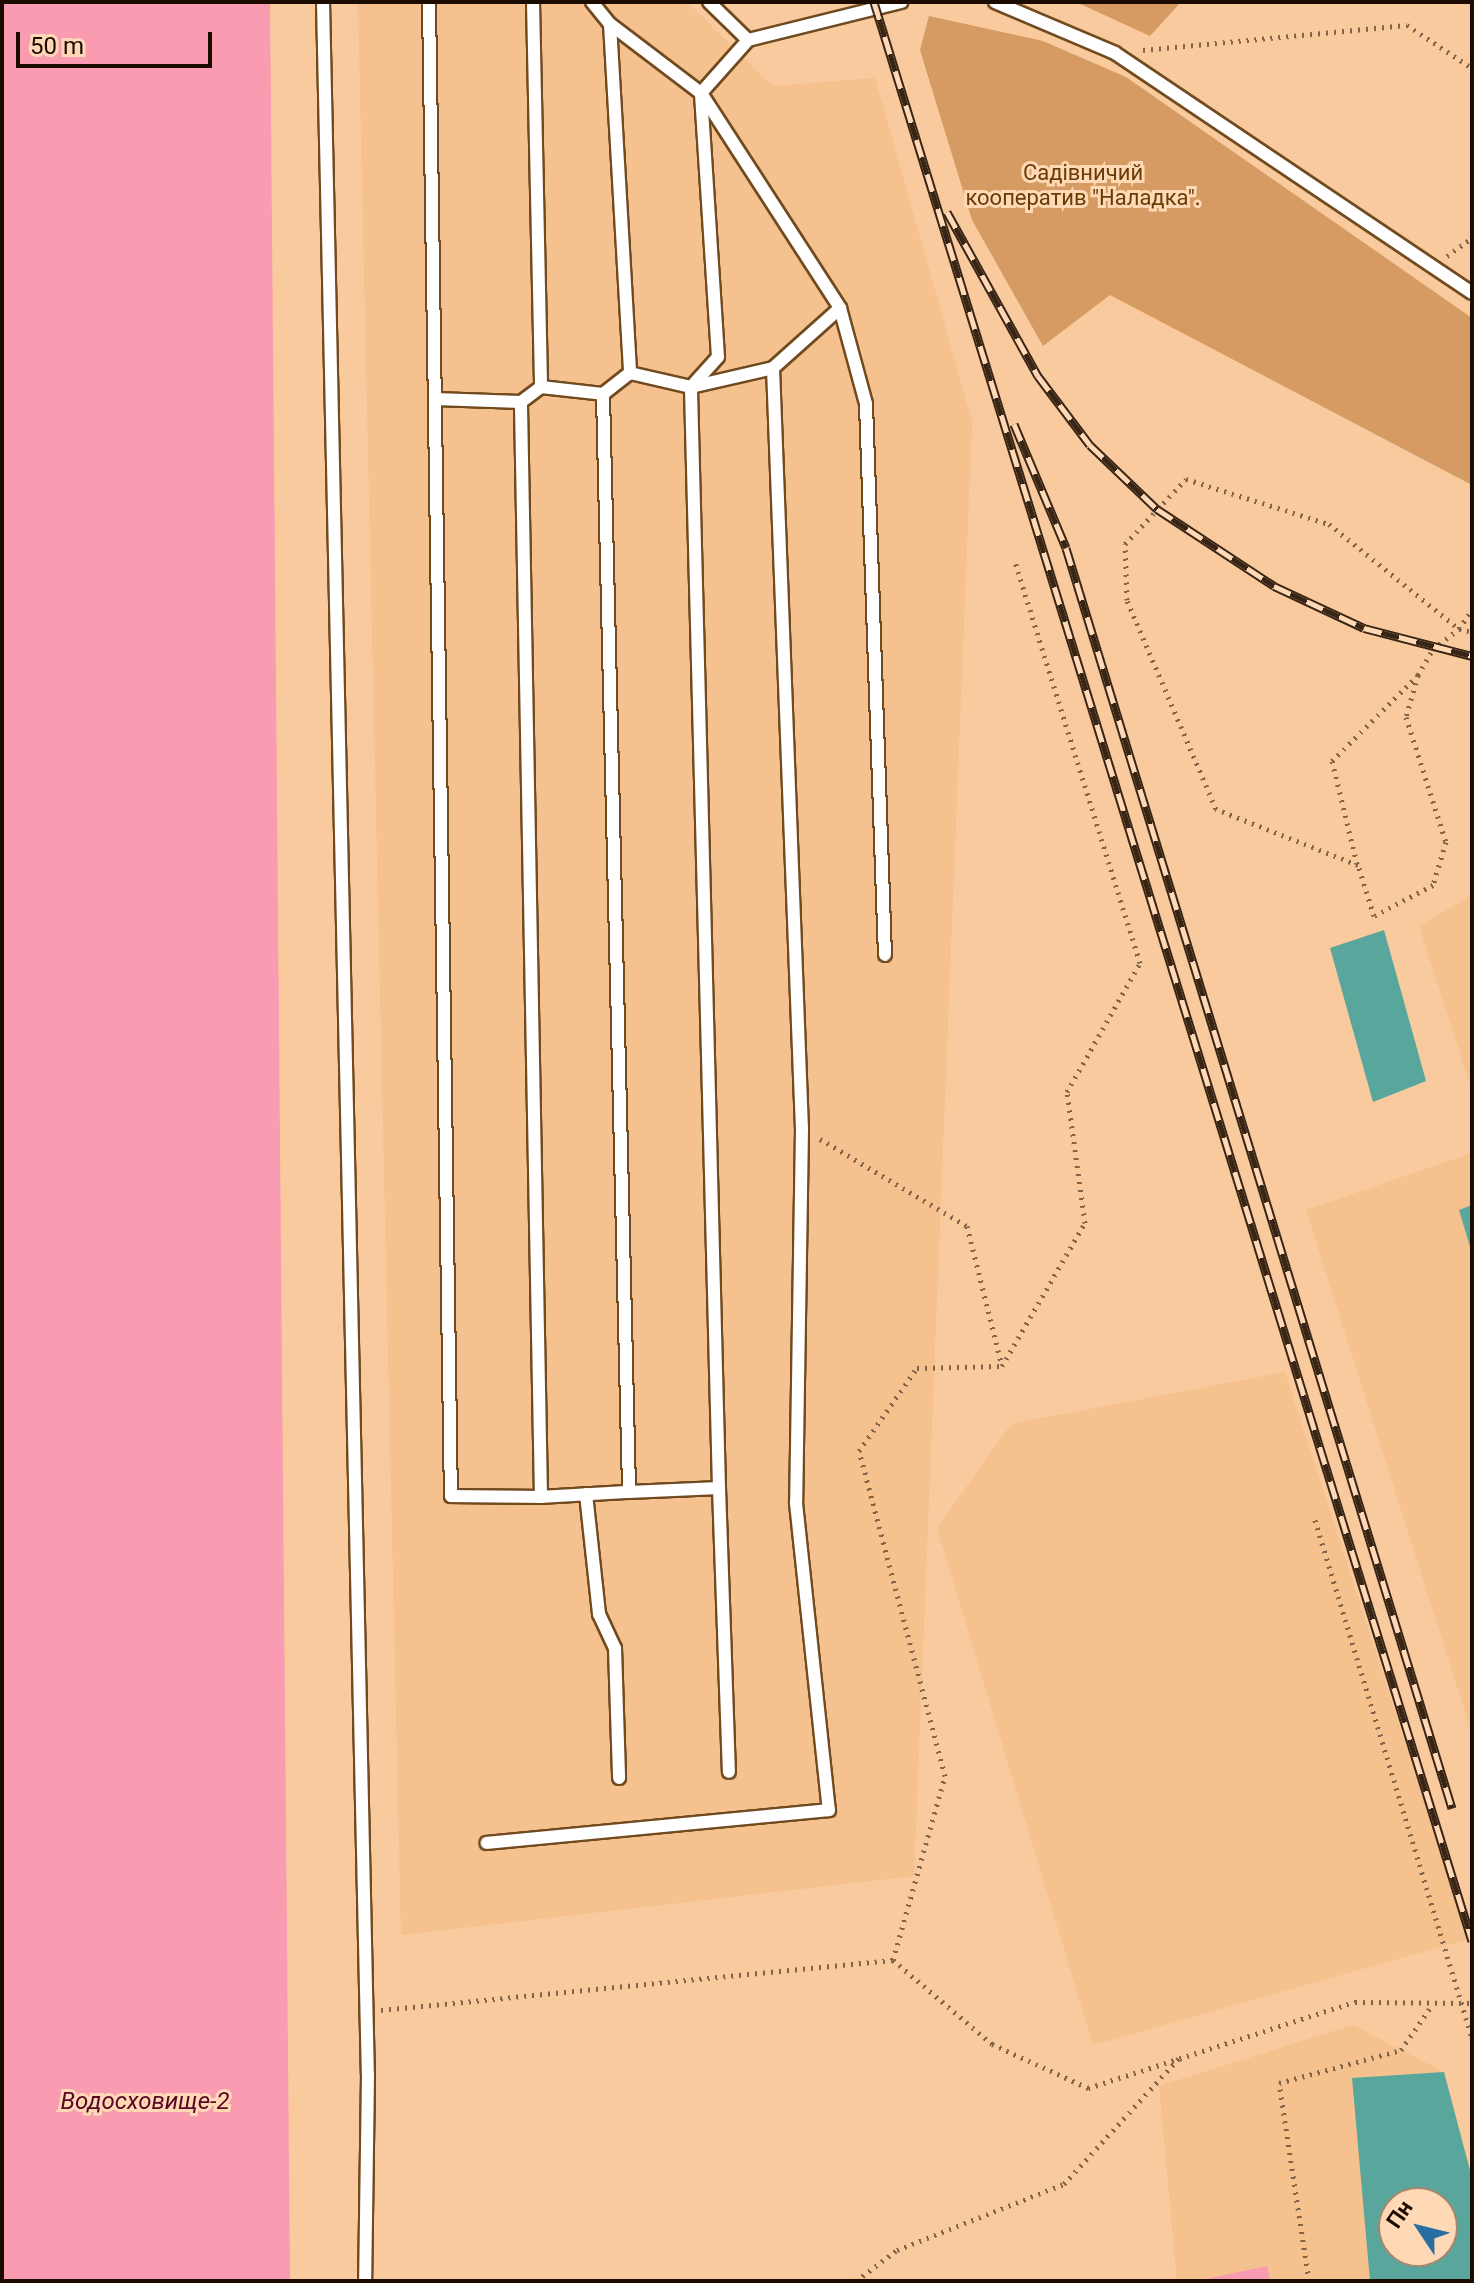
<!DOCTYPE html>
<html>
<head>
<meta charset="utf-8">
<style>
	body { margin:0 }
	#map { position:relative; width:1474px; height:2283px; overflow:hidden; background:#f8ca9d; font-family:Roboto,sans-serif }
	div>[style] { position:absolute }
	.built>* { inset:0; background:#f5c18e }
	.green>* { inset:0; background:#d59b62 }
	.water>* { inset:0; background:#f99cb1 }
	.building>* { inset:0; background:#58a69c }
	.path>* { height:5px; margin-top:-2.5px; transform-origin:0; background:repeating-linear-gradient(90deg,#826448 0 2px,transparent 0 8px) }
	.roads { filter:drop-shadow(2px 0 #714a1f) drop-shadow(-2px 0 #714a1f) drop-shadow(0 2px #714a1f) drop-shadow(0 -2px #714a1f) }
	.service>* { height:12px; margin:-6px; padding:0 6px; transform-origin:6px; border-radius:6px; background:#fff }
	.rail>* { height:9px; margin-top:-4.5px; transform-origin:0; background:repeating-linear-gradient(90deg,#ffd9b5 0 18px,#392515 0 36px); box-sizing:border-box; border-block:2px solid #392515 }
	span { translate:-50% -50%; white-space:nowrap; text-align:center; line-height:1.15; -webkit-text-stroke:6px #ffd9b5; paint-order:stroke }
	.park-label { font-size:22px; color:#673c05 }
	.water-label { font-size:24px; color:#5a0627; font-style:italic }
	.frame { position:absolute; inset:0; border:4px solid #1c0c00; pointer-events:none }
	.north { position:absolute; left:1378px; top:2187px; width:80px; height:80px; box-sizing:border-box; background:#ffd9b5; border:2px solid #a4876d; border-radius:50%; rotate:305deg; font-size:22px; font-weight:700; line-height:32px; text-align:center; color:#1c0c00 }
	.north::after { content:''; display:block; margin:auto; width:28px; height:36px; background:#286ea2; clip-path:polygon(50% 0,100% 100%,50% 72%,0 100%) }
	.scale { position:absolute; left:16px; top:32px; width:196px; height:36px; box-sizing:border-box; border:4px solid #1c0c00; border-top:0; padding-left:10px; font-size:24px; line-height:28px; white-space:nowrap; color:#1c0c00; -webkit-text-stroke:6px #ffd9b5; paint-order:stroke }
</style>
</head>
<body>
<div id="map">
	<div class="built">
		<div style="clip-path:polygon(358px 2px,687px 2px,773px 86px,875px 78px,972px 421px,914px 1876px,401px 1935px)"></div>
		<div style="clip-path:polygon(1472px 895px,1472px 1091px,1419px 926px)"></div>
		<div style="clip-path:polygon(1472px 1153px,1472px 1734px,1306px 1210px)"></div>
		<div style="clip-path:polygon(1285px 1372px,1469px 1939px,1093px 2045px,937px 1528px,1011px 1424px)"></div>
		<div style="clip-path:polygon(evenodd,1353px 2025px,1444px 2072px,1472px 2178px,1472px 2281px,1177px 2281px,1159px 2086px,1353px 2025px,1394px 2203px,1442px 2203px,1442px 2251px,1394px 2251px,1394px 2203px)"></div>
	</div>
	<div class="green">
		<div style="clip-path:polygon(1076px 2px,1181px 2px,1150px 36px)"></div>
		<div style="clip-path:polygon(929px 16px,1043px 41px,1126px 77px,1472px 318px,1472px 485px,1110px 295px,1043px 346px,972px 220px,920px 50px)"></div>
	</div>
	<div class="water">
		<div style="clip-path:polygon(2px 2px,270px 2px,290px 2281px,2px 2281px)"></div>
		<div style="clip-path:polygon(1267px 2266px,1270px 2281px,1196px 2281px)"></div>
	</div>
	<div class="building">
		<div style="clip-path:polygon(1384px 930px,1426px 1081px,1373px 1102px,1330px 948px)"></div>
		<div style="clip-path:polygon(1472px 1205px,1472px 1250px,1471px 1250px,1459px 1210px)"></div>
		<div style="clip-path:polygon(evenodd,1444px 2072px,1472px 2178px,1472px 2281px,1370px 2281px,1352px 2078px,1444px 2072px,1394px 2203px,1442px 2203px,1442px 2251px,1394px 2251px,1394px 2203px)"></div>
	</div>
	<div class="path">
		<div style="left:1143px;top:50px;width:265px;rotate:-5.4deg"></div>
		<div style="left:1407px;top:25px;width:78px;rotate:33.5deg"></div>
		<div style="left:1447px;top:256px;width:31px;rotate:-36deg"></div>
		<div style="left:1418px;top:675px;width:44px;rotate:105.9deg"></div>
		<div style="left:1406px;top:717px;width:131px;rotate:72.3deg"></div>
		<div style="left:1446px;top:842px;width:45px;rotate:106.8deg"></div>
		<div style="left:1433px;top:885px;width:67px;rotate:152.3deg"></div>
		<div style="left:1374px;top:916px;width:53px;rotate:-107.4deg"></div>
		<div style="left:1358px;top:865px;width:153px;rotate:-158.5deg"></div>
		<div style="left:1216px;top:809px;width:227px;rotate:-113.1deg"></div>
		<div style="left:1127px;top:600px;width:56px;rotate:-92deg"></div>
		<div style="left:1125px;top:544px;width:89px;rotate:-46.8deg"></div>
		<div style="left:1186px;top:479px;width:150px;rotate:17.5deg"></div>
		<div style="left:1329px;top:524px;width:167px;rotate:38.9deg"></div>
		<div style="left:1459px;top:629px;width:13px;rotate:13deg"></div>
		<div style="left:1357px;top:864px;width:106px;rotate:-103.6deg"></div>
		<div style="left:1332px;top:761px;width:122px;rotate:-45deg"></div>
		<div style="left:1418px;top:675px;width:30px;rotate:-60deg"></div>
		<div style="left:1433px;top:649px;width:33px;rotate:-38deg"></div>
		<div style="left:1459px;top:629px;width:23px;rotate:-56deg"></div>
		<div style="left:820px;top:1139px;width:171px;rotate:30.6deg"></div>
		<div style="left:967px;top:1226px;width:144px;rotate:76deg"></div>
		<div style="left:1002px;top:1366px;width:165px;rotate:-59.9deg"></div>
		<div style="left:1085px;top:1223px;width:132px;rotate:-97.8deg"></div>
		<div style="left:1067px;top:1092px;width:148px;rotate:-60.5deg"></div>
		<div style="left:1140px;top:963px;width:423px;rotate:-107.3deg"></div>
		<div style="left:1315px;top:1520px;width:541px;rotate:73.14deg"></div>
		<div style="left:893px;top:1960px;width:191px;rotate:-74.2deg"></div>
		<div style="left:945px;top:1776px;width:336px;rotate:-104.8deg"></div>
		<div style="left:859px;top:1451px;width:101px;rotate:-55.1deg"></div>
		<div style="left:917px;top:1368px;width:85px;rotate:-1.3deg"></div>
		<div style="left:381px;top:2010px;width:514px;rotate:-5.58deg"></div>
		<div style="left:893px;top:1960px;width:130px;rotate:40.3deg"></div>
		<div style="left:992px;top:2044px;width:106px;rotate:24.6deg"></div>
		<div style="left:1088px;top:2088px;width:281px;rotate:-17.9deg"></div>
		<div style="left:1355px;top:2002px;width:117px;rotate:0.5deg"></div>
		<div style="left:856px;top:2281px;width:51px;rotate:-37.1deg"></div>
		<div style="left:897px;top:2250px;width:180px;rotate:-21.6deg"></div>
		<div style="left:1064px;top:2184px;width:172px;rotate:-47.6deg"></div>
		<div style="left:1309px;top:2281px;width:200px;rotate:-98.6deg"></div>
		<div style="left:1279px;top:2083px;width:126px;rotate:-15.1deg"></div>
		<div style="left:1401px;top:2050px;width:55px;rotate:-55.4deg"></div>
	</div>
	<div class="roads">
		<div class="service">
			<div style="left:323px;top:2px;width:2073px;rotate:88.76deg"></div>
			<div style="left:368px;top:2075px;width:206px;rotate:90.8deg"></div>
			<div style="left:429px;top:2px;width:1494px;rotate:89.16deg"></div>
			<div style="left:451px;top:1496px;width:90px;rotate:0.6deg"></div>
			<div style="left:541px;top:1497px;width:1095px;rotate:-91.05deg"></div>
			<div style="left:533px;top:2px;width:385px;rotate:88.8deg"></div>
			<div style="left:592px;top:2px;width:28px;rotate:51deg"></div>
			<div style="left:610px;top:24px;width:350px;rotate:86.7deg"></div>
			<div style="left:709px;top:2px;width:54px;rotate:44.3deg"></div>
			<div style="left:995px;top:2px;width:130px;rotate:23deg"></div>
			<div style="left:1115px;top:53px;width:430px;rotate:33.9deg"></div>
			<div style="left:610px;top:24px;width:114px;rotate:37.2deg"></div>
			<div style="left:701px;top:93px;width:256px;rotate:57.1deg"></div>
			<div style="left:840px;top:308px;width:99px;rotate:74.8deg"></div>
			<div style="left:866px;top:404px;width:551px;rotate:88.03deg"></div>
			<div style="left:773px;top:368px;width:90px;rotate:-41.8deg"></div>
			<div style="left:603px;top:394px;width:1098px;rotate:88.64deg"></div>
			<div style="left:629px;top:1492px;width:90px;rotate:-2.5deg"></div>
			<div style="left:719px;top:1488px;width:1101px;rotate:-91.46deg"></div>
			<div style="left:691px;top:387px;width:40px;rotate:-48deg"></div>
			<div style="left:718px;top:357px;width:265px;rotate:-93.7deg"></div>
			<div style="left:701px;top:93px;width:71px;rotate:-48.4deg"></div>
			<div style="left:748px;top:40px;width:158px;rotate:-13.9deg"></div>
			<div style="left:435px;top:399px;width:86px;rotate:2deg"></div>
			<div style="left:521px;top:402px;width:25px;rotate:-37deg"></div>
			<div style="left:541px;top:387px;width:62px;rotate:6.4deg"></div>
			<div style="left:603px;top:394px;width:34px;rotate:-38deg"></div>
			<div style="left:630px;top:373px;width:63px;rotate:12.9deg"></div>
			<div style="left:691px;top:387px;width:84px;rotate:-13deg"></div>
			<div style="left:773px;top:368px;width:762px;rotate:87.82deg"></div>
			<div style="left:802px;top:1129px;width:374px;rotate:90.9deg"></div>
			<div style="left:796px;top:1503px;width:309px;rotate:83.9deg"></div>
			<div style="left:829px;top:1810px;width:344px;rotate:174.5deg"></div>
			<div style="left:719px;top:1488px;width:284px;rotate:88deg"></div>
			<div style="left:586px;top:1494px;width:121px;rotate:83.8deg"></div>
			<div style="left:599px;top:1614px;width:38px;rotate:65deg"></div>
			<div style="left:615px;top:1648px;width:130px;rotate:88.2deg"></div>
			<div style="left:541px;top:1497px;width:88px;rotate:-3.3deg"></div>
		</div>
	</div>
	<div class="rail">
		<div style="left:874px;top:2px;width:2029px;rotate:72.86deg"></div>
		<div style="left:947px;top:212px;width:188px;rotate:61deg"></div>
		<div style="left:1038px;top:376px;width:86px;rotate:53deg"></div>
		<div style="left:1090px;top:445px;width:93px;rotate:43.7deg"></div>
		<div style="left:1157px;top:509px;width:140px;rotate:33.3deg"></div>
		<div style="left:1274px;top:586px;width:99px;rotate:25deg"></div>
		<div style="left:1364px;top:628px;width:112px;rotate:14.5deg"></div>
		<div style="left:1014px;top:424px;width:134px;rotate:67.2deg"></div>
		<div style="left:1066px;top:548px;width:1318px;rotate:72.97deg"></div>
	</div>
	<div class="park-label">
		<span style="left:1083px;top:185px">Садівничий<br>кооператив "Наладка".</span>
	</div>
	<div class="water-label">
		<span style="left:145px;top:2102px">Водосховище-2</span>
	</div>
	<div class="frame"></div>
	<div class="north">Пн</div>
	<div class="scale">50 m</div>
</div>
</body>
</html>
